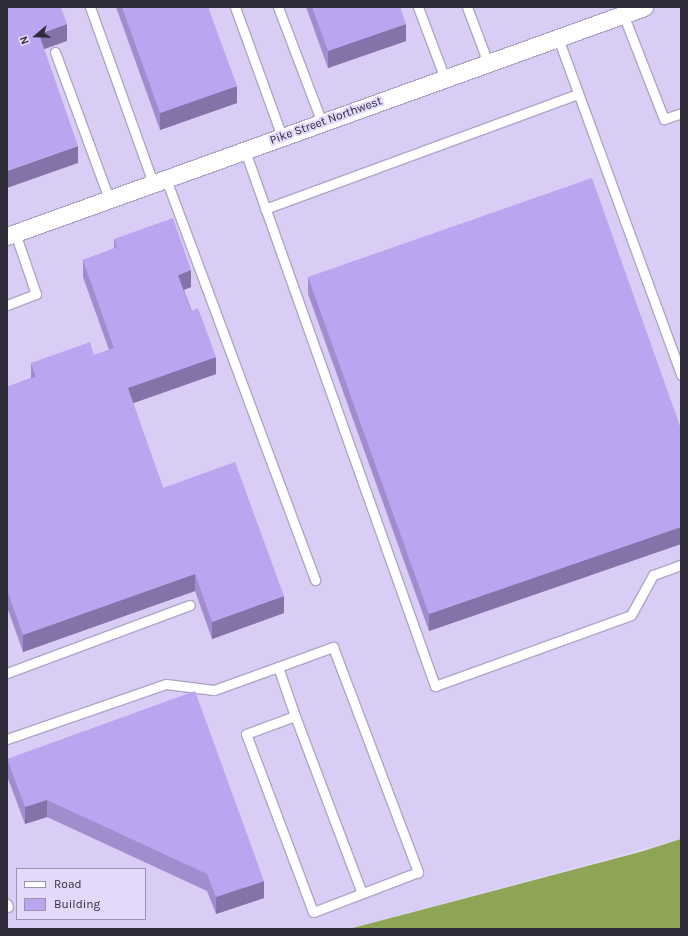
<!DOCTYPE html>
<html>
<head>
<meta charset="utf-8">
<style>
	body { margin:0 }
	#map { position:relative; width:688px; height:936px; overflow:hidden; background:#e2d9fb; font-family:Karla,sans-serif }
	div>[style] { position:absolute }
	.built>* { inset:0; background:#d9cdf5 }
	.forest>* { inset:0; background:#8ea555 }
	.roads { filter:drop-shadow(1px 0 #aea5c5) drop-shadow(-1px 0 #aea5c5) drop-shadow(0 1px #aea5c5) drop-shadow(0 -1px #aea5c5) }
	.service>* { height:9px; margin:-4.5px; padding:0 4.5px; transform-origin:4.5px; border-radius:4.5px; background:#fff }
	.minor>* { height:17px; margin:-8.5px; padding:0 8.5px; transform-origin:8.5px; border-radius:8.5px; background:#fff }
	.wall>* { inset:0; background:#a18dce }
	.shaded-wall>* { inset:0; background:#8373a8 }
	.building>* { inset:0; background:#bba4f0 }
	span { translate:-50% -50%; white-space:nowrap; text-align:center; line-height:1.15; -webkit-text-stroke:4px #e2d9fb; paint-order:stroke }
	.street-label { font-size:12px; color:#2f2b38 }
	.frame { position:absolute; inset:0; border:8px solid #2f2b38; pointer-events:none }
	.legend { position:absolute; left:16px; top:868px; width:130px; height:52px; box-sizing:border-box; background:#e2d9fb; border:1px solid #9a93ad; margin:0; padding:5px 7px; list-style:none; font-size:12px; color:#2f2b38 }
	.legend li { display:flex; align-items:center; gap:8px; height:20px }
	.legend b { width:20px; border:1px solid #9a93ad }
	.north { position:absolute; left:16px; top:16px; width:40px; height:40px; -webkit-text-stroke:3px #e2d9fb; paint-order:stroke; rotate:250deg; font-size:11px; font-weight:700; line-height:16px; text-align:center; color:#2f2b38 }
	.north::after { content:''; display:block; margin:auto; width:14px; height:18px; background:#2f2b38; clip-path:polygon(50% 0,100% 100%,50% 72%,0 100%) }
</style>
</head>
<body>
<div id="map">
	<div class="built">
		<div style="clip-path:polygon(evenodd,7px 7px,681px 7px,681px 839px,349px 929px,7px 929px,7px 7px,17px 869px,145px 869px,145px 919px,17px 919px,17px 869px)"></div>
	</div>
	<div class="forest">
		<div style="clip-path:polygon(681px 839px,681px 929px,349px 929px,640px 852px)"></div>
	</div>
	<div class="roads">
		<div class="service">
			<div style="left:90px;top:7px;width:187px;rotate:70.3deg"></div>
			<div style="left:235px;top:7px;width:138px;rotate:70.1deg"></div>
			<div style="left:278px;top:7px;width:124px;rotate:69.2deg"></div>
			<div style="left:418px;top:7px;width:77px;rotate:69.4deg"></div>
			<div style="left:467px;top:7px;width:60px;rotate:69.4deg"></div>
			<div style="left:623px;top:14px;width:113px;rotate:68.7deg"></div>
			<div style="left:664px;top:119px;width:18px;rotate:-19deg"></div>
			<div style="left:558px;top:38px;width:359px;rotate:69.9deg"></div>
			<div style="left:55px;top:52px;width:157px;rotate:69.8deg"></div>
			<div style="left:245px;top:151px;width:568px;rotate:70.45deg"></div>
			<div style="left:435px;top:686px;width:208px;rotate:-19.9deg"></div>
			<div style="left:631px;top:615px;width:46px;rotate:-61.2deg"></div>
			<div style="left:653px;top:575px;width:30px;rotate:-20deg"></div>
			<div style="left:166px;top:179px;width:428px;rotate:69.6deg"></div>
			<div style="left:265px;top:209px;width:333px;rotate:-20.2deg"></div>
			<div style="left:7px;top:305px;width:31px;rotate:-21deg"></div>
			<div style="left:36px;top:294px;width:65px;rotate:-109deg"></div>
			<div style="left:7px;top:673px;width:195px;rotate:-20.4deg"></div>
			<div style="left:295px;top:716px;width:189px;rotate:69.3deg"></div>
			<div style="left:7px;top:739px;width:168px;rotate:-19.1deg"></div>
			<div style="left:166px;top:684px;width:48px;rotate:7.1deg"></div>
			<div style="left:214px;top:690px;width:68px;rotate:-19.8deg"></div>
			<div style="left:278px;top:667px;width:59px;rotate:-20deg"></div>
			<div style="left:333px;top:647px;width:241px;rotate:69.3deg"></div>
			<div style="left:418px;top:872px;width:112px;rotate:159.1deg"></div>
			<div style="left:313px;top:912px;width:190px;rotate:-110.6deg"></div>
			<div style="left:246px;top:734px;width:52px;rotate:-20.2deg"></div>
			<div style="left:295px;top:716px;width:52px;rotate:-109.1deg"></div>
			<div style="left:7px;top:904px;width:3px;rotate:72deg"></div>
		</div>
		<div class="minor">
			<div style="left:7px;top:236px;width:677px;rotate:-19.77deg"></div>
		</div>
	</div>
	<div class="wall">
		<div style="clip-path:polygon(116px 7px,208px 7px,237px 103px,160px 130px)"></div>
		<div style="clip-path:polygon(306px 7px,400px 7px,406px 41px,328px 68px)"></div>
		<div style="clip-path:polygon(114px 239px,191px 287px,184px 290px,216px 374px,133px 403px,163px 488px,284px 613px,212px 639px,195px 591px,23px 652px,7px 607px,7px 387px,31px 378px,31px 363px,94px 355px,109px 350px,83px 277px,83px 260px,114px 249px)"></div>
		<div style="clip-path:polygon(308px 277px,681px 429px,681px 544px,429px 631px,308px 294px)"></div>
		<div style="clip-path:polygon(7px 759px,264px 898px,216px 914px,207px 891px,47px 817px,25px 824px,7px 776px)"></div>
	</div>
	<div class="shaded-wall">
		<div style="clip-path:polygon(67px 24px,67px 41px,39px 51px,39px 34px)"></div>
		<div style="clip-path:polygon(406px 24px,406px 41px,328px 68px,328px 51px)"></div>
		<div style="clip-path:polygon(237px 86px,237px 103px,160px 130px,160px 113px)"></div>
		<div style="clip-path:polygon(78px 146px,78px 163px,7px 188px,7px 171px)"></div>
		<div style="clip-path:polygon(191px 270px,191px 287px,178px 292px,178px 275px)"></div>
		<div style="clip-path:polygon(216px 357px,216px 374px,128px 405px,128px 388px)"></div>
		<div style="clip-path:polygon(681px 527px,681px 544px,429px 631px,429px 614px)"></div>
		<div style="clip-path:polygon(195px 574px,195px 591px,23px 652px,23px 635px)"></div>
		<div style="clip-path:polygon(284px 596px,284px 613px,212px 639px,212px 622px)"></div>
		<div style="clip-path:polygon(47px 800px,47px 817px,25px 824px,25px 807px)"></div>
		<div style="clip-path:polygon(264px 881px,264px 898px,216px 914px,216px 897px)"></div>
	</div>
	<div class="building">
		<div style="clip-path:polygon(7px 7px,61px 7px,67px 24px,39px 34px,78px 146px,7px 171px)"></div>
		<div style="clip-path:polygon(122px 7px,208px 7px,237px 86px,160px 113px)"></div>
		<div style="clip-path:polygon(312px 7px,400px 7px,406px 24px,328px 51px)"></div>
		<div style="clip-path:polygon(592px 178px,681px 429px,681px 527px,429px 614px,308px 277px)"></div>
		<div style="clip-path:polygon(173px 218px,191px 270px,178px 275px,191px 311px,198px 308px,216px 357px,128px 388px,163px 488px,235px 462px,284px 596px,212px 622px,195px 574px,23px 635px,7px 590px,7px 387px,36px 377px,31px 363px,90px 342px,94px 355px,114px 348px,83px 260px,117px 247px,114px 239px)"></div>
		<div style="clip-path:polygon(195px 691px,264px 881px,216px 897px,207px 874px,47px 800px,25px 807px,7px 759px)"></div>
	</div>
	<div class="street-label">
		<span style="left:326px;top:121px;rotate:-20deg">Pike Street Northwest</span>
	</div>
	<div class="frame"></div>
	<ul class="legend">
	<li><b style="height:5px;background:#fff"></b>Road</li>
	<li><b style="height:11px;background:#bba4f0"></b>Building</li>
	</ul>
	<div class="north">N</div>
</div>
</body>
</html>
